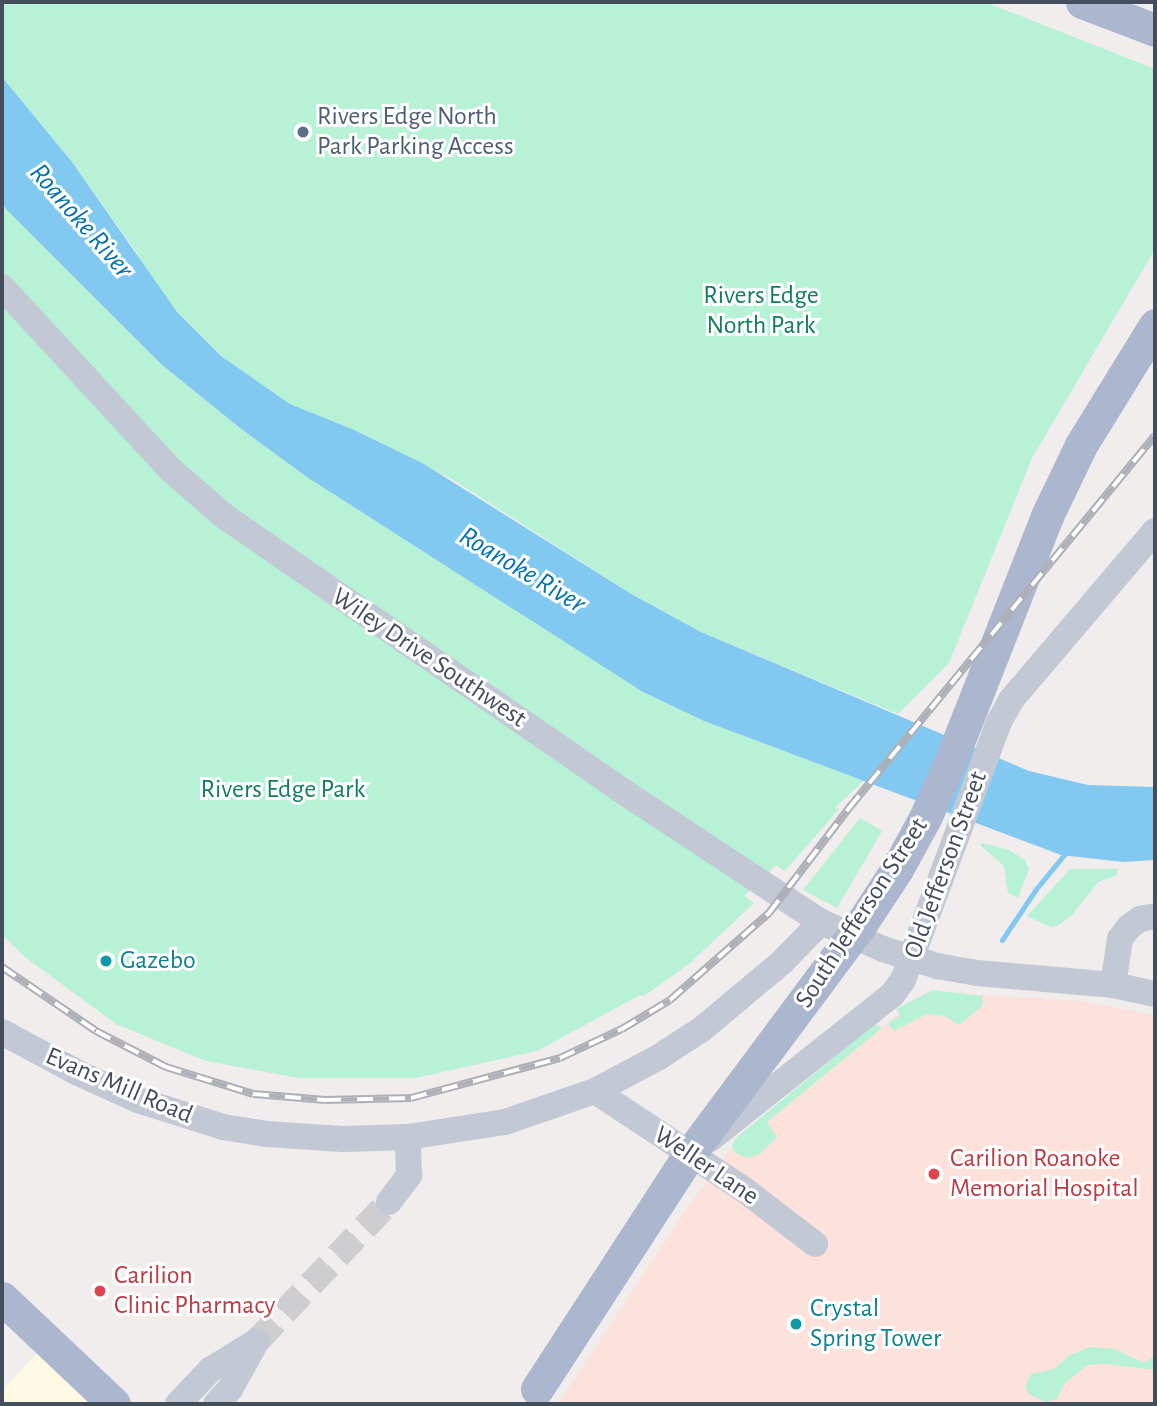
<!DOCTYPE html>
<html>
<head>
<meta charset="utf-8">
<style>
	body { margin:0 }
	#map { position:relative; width:1157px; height:1406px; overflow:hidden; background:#f0edec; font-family:"Alegreya Sans",sans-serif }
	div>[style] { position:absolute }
	.commercial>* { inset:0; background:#fdf9e3 }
	.medical>* { inset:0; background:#fce2da }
	.green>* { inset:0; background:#b7f1d6 }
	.water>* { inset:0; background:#81c9f1 }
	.stream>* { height:5px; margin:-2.5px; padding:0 2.5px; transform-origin:2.5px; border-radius:2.5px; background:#81c9f1 }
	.minor-tunnel>* { height:26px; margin-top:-13px; transform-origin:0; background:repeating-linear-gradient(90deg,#cecdcf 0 26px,transparent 0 39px) }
	.minor>* { height:26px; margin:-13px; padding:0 13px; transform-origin:13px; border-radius:13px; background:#c2c9d5 }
	.major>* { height:33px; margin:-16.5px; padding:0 16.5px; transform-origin:16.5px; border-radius:16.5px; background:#aab7ce }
	.rail>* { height:8px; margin-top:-4px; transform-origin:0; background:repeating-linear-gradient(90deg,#fff 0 16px,#aeb0b8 0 32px); box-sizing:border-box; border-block:2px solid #aeb0b8 }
	.dots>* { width:19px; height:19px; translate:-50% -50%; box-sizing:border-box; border:4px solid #fff; border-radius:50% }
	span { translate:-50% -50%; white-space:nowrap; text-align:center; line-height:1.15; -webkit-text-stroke:6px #fff; paint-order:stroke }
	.service-label { font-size:26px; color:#4e5e75 }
	.left { translate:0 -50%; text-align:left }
	.park-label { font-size:26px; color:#118058 }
	.street-label { font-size:26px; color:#444d5b }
	.culture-label { font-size:26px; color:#0d838f }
	.health-label { font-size:26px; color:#be3a42 }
	.water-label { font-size:28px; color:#0372ae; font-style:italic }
	.frame { position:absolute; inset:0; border:4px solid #444d5b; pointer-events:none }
</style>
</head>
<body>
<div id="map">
	<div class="commercial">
		<div style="clip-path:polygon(48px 1342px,114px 1404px,2px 1404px,2px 1390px)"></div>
	</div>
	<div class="medical">
		<div style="clip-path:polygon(936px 992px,1079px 1001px,1155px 1015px,1155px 1404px,558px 1404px,687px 1208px,737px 1141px,922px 995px)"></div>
	</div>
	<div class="green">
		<div style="clip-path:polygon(2px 2px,985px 2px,1155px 69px,1155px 249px,1032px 458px,949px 663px,898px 714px,701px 632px,633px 595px,450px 478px,352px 429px,290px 404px,221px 356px,177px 312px,154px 284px,137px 253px,72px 162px,2px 77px)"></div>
		<div style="clip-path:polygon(2px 203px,161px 364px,240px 428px,643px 692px,704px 721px,863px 781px,835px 808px,839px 809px,785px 871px,776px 865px,744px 896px,754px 903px,690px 963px,644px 996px,640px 995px,537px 1051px,416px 1078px,299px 1078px,206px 1061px,116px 1024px,25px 957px,2px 935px)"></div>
		<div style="clip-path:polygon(860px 818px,882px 831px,837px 908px,803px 890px)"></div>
		<div style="clip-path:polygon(982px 843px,1009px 850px,1025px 860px,1029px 869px,1018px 898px,1008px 893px,1004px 866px,981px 846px)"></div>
		<div style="clip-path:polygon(1070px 869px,1118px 869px,1117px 875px,1098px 882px,1072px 915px,1059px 925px,1051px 927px,1027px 916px)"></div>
		<div style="clip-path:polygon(933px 990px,983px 996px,982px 1006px,959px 1025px,944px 1016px,927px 1014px,894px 1031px,888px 1024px,900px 1015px,896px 1009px)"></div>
		<div style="clip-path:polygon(875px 1024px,882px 1028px,767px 1122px,777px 1137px,760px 1154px,746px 1158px,734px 1152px,732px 1145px,737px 1137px)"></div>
		<div style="clip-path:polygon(1090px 1347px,1114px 1349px,1144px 1363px,1155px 1356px,1155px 1370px,1105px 1364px,1088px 1365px,1065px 1383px,1057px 1399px,1045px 1402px,1029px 1394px,1025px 1387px,1031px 1374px,1054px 1369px,1070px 1355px)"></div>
	</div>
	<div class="water">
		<div style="clip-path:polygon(2px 77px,72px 162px,177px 312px,221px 356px,290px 404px,352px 429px,424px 464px,633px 595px,701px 632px,1029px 771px,1088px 785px,1155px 787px,1155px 860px,1123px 862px,1061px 855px,704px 721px,643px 692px,307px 477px,240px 428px,161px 364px,7px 210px,2px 203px)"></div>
	</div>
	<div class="stream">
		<div style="left:1002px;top:940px;width:61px;rotate:-56.3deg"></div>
		<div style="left:1036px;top:889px;width:50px;rotate:-50.6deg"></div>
	</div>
	<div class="minor-tunnel">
		<div style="left:257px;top:1341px;width:192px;rotate:-46.5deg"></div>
	</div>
	<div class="minor">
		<div style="left:2px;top:287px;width:249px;rotate:47.3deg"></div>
		<div style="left:171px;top:470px;width:70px;rotate:41deg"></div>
		<div style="left:224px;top:516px;width:497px;rotate:34.6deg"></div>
		<div style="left:633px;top:798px;width:225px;rotate:33.4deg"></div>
		<div style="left:821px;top:922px;width:68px;rotate:23.5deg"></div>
		<div style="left:883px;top:949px;width:57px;rotate:17.5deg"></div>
		<div style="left:937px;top:966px;width:41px;rotate:9.9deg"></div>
		<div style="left:977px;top:973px;width:137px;rotate:5deg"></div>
		<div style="left:1113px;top:985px;width:43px;rotate:12.1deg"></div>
		<div style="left:1113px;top:985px;width:47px;rotate:-81.3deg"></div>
		<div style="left:1120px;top:939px;width:15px;rotate:-53deg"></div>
		<div style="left:1129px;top:927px;width:14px;rotate:-36deg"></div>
		<div style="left:1140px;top:919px;width:15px;rotate:-11deg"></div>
		<div style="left:2px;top:1032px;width:86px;rotate:28.3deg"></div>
		<div style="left:78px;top:1073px;width:66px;rotate:24.2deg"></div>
		<div style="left:138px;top:1100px;width:89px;rotate:17.6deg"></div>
		<div style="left:223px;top:1127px;width:45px;rotate:9deg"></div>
		<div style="left:267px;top:1134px;width:76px;rotate:3.8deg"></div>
		<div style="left:343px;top:1139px;width:65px;rotate:-1.8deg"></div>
		<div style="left:408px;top:1137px;width:98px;rotate:-8.8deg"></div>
		<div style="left:505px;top:1122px;width:95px;rotate:-19deg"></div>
		<div style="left:595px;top:1091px;width:72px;rotate:-28deg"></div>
		<div style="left:659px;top:1057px;width:51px;rotate:-33.1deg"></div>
		<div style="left:702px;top:1029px;width:104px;rotate:-39.9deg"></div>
		<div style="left:782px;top:962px;width:56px;rotate:-45.7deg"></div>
		<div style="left:595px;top:1091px;width:181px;rotate:33.5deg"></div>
		<div style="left:746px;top:1191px;width:87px;rotate:37.5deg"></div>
		<div style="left:710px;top:1139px;width:232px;rotate:-38.4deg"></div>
		<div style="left:892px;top:995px;width:19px;rotate:-54deg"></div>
		<div style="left:903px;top:980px;width:275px;rotate:-69.6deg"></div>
		<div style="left:999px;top:722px;width:25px;rotate:-61deg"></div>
		<div style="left:1011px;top:700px;width:222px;rotate:-49.6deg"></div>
		<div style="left:389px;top:1202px;width:34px;rotate:-53deg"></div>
		<div style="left:409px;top:1175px;width:38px;rotate:-92deg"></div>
		<div style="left:178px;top:1404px;width:47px;rotate:-46.7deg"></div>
		<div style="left:210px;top:1370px;width:55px;rotate:-31.7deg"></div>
		<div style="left:216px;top:1404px;width:21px;rotate:-47deg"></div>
		<div style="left:230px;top:1389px;width:49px;rotate:-60.8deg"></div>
	</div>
	<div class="major">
		<div style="left:1082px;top:2px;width:78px;rotate:21deg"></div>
		<div style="left:2px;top:1298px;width:154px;rotate:43.4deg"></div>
		<div style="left:537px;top:1389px;width:279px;rotate:-57deg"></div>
		<div style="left:689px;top:1155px;width:281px;rotate:-53.3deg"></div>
		<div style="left:857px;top:930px;width:73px;rotate:-56.7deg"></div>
		<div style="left:897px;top:869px;width:58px;rotate:-61.2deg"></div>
		<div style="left:925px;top:818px;width:64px;rotate:-65.9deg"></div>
		<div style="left:951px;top:760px;width:262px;rotate:-68.5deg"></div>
		<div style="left:1047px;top:516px;width:79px;rotate:-64.4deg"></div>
		<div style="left:1081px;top:445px;width:141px;rotate:-58.3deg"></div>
	</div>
	<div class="rail">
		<div style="left:2px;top:967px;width:114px;rotate:34.2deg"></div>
		<div style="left:96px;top:1031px;width:79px;rotate:27.2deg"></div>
		<div style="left:166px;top:1067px;width:91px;rotate:17.2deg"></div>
		<div style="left:253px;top:1094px;width:72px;rotate:4.8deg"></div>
		<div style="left:325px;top:1100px;width:86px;rotate:-1.3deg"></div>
		<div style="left:411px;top:1098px;width:154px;rotate:-15deg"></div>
		<div style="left:560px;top:1058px;width:68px;rotate:-25.1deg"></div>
		<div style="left:622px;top:1029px;width:56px;rotate:-31.1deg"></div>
		<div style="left:670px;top:1000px;width:132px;rotate:-41.3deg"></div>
		<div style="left:769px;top:913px;width:132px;rotate:-52.7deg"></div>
		<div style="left:849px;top:808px;width:482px;rotate:-50.6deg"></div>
	</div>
	<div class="dots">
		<div style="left:303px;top:132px;background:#5c6f8a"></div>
		<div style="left:106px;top:961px;background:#0f9aa8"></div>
		<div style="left:934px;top:1174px;background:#e0444e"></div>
		<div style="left:100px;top:1291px;background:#e0444e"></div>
		<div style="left:796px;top:1324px;background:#0f9aa8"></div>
	</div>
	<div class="service-label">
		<span class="left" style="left:317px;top:132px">Rivers Edge North<br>Park Parking Access</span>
	</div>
	<div class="park-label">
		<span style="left:761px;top:311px">Rivers Edge<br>North Park</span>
		<span style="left:283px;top:790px">Rivers Edge Park</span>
	</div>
	<div class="street-label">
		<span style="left:429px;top:658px;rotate:34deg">Wiley Drive Southwest</span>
		<span style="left:946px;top:865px;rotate:-70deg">Old Jefferson Street</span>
		<span style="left:862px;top:913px;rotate:-57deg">South Jefferson Street</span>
		<span style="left:119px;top:1086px;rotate:23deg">Evans Mill Road</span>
		<span style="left:706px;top:1166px;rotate:34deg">Weller Lane</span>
	</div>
	<div class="culture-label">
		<span class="left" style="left:120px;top:961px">Gazebo</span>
		<span class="left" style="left:810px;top:1324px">Crystal<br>Spring Tower</span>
	</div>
	<div class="health-label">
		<span class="left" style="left:950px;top:1174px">Carilion Roanoke<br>Memorial Hospital</span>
		<span class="left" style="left:114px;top:1291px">Carilion<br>Clinic Pharmacy</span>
	</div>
	<div class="water-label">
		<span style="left:81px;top:221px;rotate:49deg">Roanoke River</span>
		<span style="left:522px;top:570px;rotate:31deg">Roanoke River</span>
	</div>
	<div class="frame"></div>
</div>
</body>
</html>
